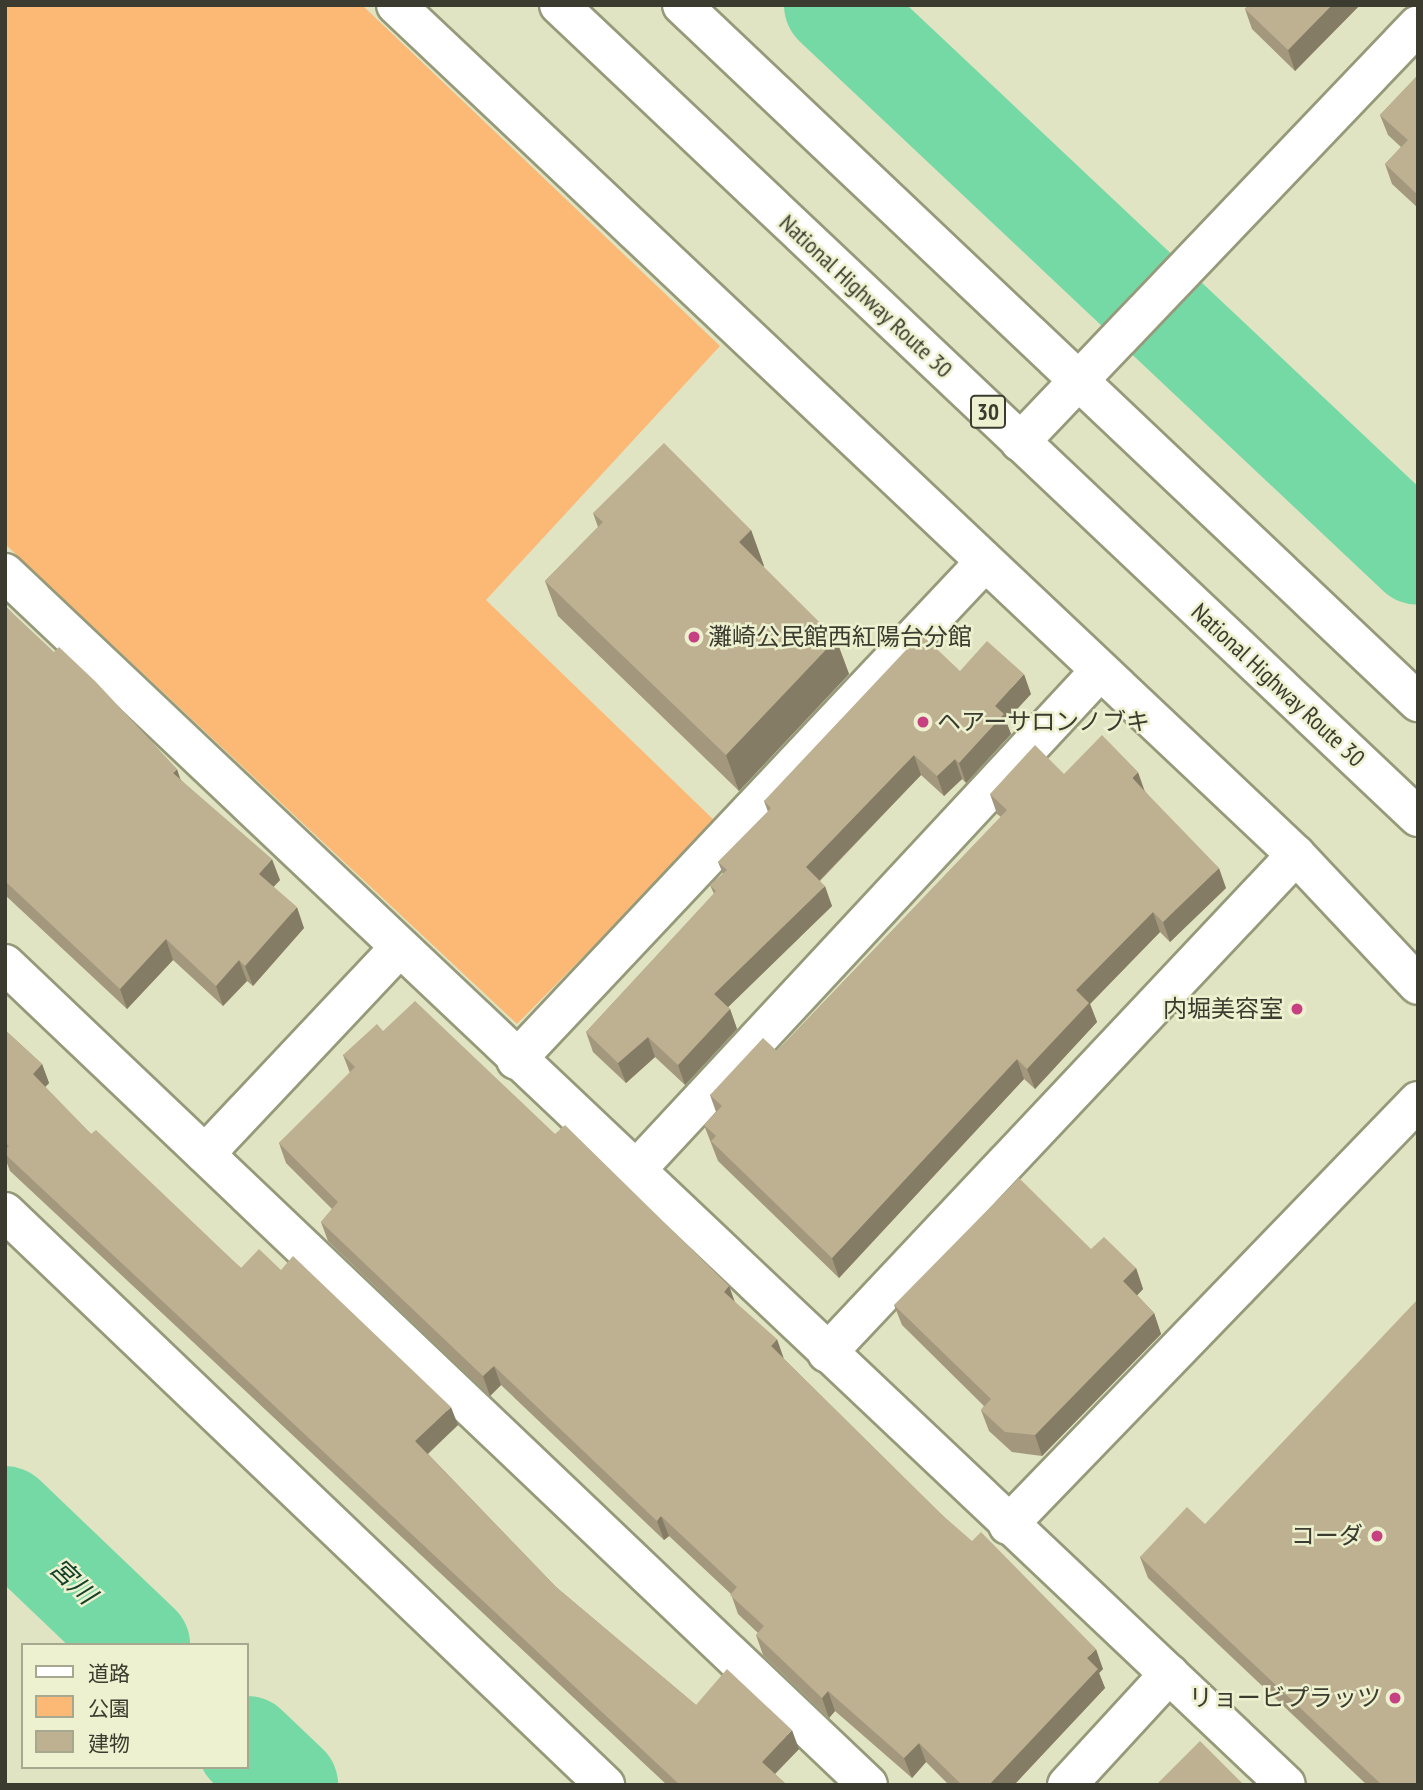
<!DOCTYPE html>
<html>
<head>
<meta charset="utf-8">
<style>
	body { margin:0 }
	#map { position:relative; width:1423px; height:1790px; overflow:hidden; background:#e0e4c2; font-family:"PT Sans Narrow","Noto Sans JP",sans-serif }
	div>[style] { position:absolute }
	.green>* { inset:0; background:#fcb976 }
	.river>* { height:100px; margin:-50px; padding:0 50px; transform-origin:50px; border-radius:50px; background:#74d9a5 }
	.roads { filter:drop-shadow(2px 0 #969a7a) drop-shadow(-2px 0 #969a7a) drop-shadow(0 2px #969a7a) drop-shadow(0 -2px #969a7a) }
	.minor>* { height:38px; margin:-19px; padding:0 19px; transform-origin:19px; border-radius:19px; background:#fff }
	.trunk>* { height:38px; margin:-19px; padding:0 19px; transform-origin:19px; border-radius:19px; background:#fff }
	.wall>* { inset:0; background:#a3987e }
	.shaded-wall>* { inset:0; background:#857c66 }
	.building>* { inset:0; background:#beb192 }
	.dots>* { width:19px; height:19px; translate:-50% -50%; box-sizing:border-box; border:4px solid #eef1cf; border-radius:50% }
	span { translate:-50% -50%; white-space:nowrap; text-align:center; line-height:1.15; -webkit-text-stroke:5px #eef1cf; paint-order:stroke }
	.shield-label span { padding:2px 5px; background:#eef1cf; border:2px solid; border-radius:5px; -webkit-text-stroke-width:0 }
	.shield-label { font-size:23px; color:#3b3c2f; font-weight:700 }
	.street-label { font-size:24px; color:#3b3c2f }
	.poi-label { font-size:24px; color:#3b3c2f }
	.left { translate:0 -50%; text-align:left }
	.right { translate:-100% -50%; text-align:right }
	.water-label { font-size:26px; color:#15402b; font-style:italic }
	.frame { position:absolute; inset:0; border:7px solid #3b3c2f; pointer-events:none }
	.legend { position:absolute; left:21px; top:1643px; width:228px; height:126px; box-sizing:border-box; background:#eef1cf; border:2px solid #a6a98f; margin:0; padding:9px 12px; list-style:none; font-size:21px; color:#3b3c2f }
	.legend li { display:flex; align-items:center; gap:14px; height:35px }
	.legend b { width:35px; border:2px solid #a6a98f }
</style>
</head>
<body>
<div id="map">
	<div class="green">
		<div style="clip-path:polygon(5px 5px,362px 5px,720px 346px,486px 600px,716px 822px,517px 1024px,5px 544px)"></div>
	</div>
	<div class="river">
		<div style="left:834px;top:5px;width:802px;rotate:43.28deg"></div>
		<div style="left:5px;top:1516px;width:187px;rotate:43.7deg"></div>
		<div style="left:247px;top:1746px;width:57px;rotate:43.6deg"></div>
	</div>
	<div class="roads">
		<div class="minor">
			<div style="left:396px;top:5px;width:1238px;rotate:43.36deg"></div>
			<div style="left:1296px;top:855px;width:178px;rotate:46.8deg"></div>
			<div style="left:1020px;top:442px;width:576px;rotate:-46.34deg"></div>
			<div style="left:5px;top:573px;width:1763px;rotate:43.41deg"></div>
			<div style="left:5px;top:964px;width:1191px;rotate:43.57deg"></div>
			<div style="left:516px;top:1060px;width:681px;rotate:-46.72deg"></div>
			<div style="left:205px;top:1154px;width:283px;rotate:-46.7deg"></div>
			<div style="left:634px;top:1172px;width:681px;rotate:-47.08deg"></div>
			<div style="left:5px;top:1212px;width:830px;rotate:43.68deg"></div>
			<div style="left:827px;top:1353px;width:684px;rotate:-46.72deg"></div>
			<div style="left:1008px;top:1525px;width:590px;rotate:-45.96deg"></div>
			<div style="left:1067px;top:1785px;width:151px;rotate:-47.4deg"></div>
		</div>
		<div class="trunk">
			<div style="left:559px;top:5px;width:1182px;rotate:43.39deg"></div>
			<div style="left:682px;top:5px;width:1014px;rotate:43.44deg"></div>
		</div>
	</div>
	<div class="wall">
		<div style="clip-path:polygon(1248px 5px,1360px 5px,1295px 71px,1252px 29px,1245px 9px)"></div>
		<div style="clip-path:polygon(1418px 75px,1418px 208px,1392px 184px,1385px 164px,1401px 147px,1388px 135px,1380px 115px)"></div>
		<div style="clip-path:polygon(593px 513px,751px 530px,764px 566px,763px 567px,836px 639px,849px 674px,739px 791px,558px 616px,545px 581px,598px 527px)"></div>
		<div style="clip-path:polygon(5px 606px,180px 779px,280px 880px,273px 887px,304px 928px,253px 986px,247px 981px,223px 1006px,173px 960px,127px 1009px,5px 895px)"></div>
		<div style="clip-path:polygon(960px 671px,1031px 694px,1006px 721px,1011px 734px,966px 783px,962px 779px,944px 796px,921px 775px,820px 881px,832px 906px,728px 1007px,730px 1009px,737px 1029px,685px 1085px,655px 1057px,626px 1083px,593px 1052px,586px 1032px,714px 894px,710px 885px,723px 874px,718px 862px,768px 812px,764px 801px)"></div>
		<div style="clip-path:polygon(1064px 774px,1144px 790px,1226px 888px,1170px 942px,1160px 932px,1090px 1004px,1097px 1022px,1035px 1089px,1024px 1079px,839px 1278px,718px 1161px,704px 1125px,716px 1112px,710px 1095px,777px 1051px,1001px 817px,997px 814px,990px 794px)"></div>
		<div style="clip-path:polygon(5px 1030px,42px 1064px,49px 1083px,45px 1087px,91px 1134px,241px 1268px,281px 1270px,458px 1425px,428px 1454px,556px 1587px,696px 1705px,799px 1749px,775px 1774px,787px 1785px,667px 1785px,10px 1171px,5px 1158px)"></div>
		<div style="clip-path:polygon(383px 1031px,555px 1134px,729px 1286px,735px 1302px,784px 1359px,941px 1514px,1103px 1669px,1099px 1673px,1105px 1688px,1014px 1785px,949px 1785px,926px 1762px,912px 1778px,835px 1711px,829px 1718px,763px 1655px,756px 1635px,758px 1633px,738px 1614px,731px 1594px,669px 1536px,664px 1540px,501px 1385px,490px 1396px,328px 1241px,321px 1222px,332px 1209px,286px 1163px,279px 1143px,350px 1073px,343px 1055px)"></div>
		<div style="clip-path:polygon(1091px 1249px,1136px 1268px,1143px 1289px,1137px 1295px,1154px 1313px,1161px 1334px,1042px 1456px,1012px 1452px,989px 1431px,981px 1410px,984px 1406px,902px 1325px,894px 1305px)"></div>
		<div style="clip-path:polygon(1205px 1524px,1418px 1785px,1367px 1785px,1148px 1578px,1140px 1557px)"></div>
	</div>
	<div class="shaded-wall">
		<div style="clip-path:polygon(1332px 5px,1360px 5px,1295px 71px,1288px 50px)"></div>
		<div style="clip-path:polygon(751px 530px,764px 566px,752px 578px,739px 542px)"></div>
		<div style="clip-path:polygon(836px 639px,849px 674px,739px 791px,726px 755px)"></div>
		<div style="clip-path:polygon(1024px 674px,1031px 694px,1006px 721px,1011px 734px,966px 783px,959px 763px,995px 706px)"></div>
		<div style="clip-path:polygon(914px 755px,921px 775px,813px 887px,806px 867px)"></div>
		<div style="clip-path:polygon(955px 759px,962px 779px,944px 796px,937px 776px)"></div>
		<div style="clip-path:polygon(177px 769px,184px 790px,173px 773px)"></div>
		<div style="clip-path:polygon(1138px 772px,1145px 792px,1132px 778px)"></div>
		<div style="clip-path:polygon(272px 859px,280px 880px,266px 895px,259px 874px)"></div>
		<div style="clip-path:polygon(1219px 868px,1226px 888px,1170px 942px,1163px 922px)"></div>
		<div style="clip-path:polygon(825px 886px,832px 906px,721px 1014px,714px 994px)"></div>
		<div style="clip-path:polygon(297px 907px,304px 928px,253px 986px,245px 966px)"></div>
		<div style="clip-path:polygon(1153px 912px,1160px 932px,1090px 1004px,1097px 1022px,1035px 1089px,1027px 1069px,1076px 990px)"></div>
		<div style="clip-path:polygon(166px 939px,173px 960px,127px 1009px,120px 989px)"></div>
		<div style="clip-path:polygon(239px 960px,247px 981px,223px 1006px,216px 986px)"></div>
		<div style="clip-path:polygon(730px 1009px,737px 1029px,685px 1085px,678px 1065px)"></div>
		<div style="clip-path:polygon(648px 1037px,655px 1057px,626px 1083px,618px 1063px)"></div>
		<div style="clip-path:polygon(1017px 1059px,1024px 1079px,839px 1278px,832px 1258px)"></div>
		<div style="clip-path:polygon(42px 1064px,49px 1083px,39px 1093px,33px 1074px)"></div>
		<div style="clip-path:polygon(1136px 1268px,1143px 1289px,1131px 1302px,1123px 1281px)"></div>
		<div style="clip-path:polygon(729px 1286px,736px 1306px,724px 1292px)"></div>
		<div style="clip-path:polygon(1154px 1313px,1161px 1334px,1042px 1456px,1035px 1435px)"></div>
		<div style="clip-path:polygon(777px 1339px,784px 1359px,771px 1346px)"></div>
		<div style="clip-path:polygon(494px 1366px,501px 1385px,490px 1396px,483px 1376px)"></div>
		<div style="clip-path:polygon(451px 1407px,458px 1425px,422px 1459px,415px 1441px)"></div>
		<div style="clip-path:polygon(661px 1516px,669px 1536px,664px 1540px,657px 1521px)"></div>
		<div style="clip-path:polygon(1096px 1649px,1103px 1669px,1099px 1673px,1105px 1688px,1014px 1785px,989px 1785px,1087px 1658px)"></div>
		<div style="clip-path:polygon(828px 1691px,835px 1711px,829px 1718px,822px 1698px)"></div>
		<div style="clip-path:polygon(792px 1730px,799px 1749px,768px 1781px,762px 1762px)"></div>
		<div style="clip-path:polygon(919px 1743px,926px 1762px,912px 1778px,904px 1758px)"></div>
	</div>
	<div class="building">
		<div style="clip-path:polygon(1248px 5px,1332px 5px,1288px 50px,1245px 9px)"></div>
		<div style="clip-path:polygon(1418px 75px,1418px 195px,1385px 164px,1408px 140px,1380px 115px)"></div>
		<div style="clip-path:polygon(664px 443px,751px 530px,739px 542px,836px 639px,726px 755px,545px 581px,603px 522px,593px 513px)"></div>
		<div style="clip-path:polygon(5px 606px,54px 652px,59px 647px,96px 682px,177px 769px,173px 773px,272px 859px,259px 874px,297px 907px,245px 966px,239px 960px,216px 986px,166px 939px,120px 989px,5px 881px)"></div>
		<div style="clip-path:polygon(921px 634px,960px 671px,987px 641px,1024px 674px,995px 706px,1004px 714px,959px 763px,955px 759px,937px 776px,914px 755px,806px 867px,825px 886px,714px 994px,730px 1009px,678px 1065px,648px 1037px,618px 1063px,586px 1032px,716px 891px,710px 885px,727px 870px,718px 862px,771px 808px,764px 801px)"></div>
		<div style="clip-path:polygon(1102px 735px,1138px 772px,1132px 778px,1219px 868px,1163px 922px,1153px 912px,1076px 990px,1089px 1003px,1027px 1069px,1017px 1059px,832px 1258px,711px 1141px,716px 1136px,704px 1125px,722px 1106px,710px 1095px,763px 1038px,777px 1051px,1007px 810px,990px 794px,1035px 745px,1064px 774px)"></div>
		<div style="clip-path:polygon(415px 1001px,555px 1134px,565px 1125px,729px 1286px,724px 1292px,777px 1339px,771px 1346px,941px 1514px,972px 1541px,981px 1532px,1096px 1649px,1087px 1658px,1098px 1669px,989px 1785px,962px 1785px,919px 1743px,904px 1758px,828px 1691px,822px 1698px,756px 1635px,764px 1626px,730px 1595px,737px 1587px,661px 1516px,657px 1521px,494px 1366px,483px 1376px,321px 1222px,338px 1202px,279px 1143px,355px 1067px,343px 1055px,377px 1024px,383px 1031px)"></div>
		<div style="clip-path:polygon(5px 1030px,42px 1064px,33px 1074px,91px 1134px,96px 1130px,241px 1268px,259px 1249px,281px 1270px,293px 1256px,451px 1407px,415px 1441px,556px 1587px,696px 1705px,727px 1669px,792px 1730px,762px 1762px,787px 1785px,680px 1785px,5px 1154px,5px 1150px,9px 1146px,5px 1143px)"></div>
		<div style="clip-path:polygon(1019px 1178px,1091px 1249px,1104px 1237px,1136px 1268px,1123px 1281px,1154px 1313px,1035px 1435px,1005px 1432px,981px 1410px,991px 1399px,894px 1305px)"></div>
		<div style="clip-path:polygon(1418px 1299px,1418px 1785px,1382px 1785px,1140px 1557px,1187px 1507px,1205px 1524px)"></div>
		<div style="clip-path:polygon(1200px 1741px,1244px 1785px,1156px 1785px)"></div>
	</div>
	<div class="dots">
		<div style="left:694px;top:637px;background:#c64082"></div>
		<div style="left:923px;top:722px;background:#c64082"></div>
		<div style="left:1297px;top:1009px;background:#c64082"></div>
		<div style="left:1377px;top:1536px;background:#c64082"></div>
		<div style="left:1395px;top:1698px;background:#c64082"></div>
	</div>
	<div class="shield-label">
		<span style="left:988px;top:412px">30</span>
	</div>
	<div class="street-label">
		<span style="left:866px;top:296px;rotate:43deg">National Highway Route 30</span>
		<span style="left:1278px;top:685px;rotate:43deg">National Highway Route 30</span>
	</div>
	<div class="poi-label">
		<span class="left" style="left:708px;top:637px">灘崎公民館西紅陽台分館</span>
		<span class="left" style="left:937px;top:722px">ヘアーサロンノブキ</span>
		<span class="right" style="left:1283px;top:1009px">内堀美容室</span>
		<span class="right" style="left:1363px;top:1536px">コーダ</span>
		<span class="right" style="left:1381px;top:1698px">リョービプラッツ</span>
	</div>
	<div class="water-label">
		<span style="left:73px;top:1581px;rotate:44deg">宮川</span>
	</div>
	<div class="frame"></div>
	<ul class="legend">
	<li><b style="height:9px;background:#fff"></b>道路</li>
	<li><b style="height:19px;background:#fcb976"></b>公園</li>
	<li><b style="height:19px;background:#beb192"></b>建物</li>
	</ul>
</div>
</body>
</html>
